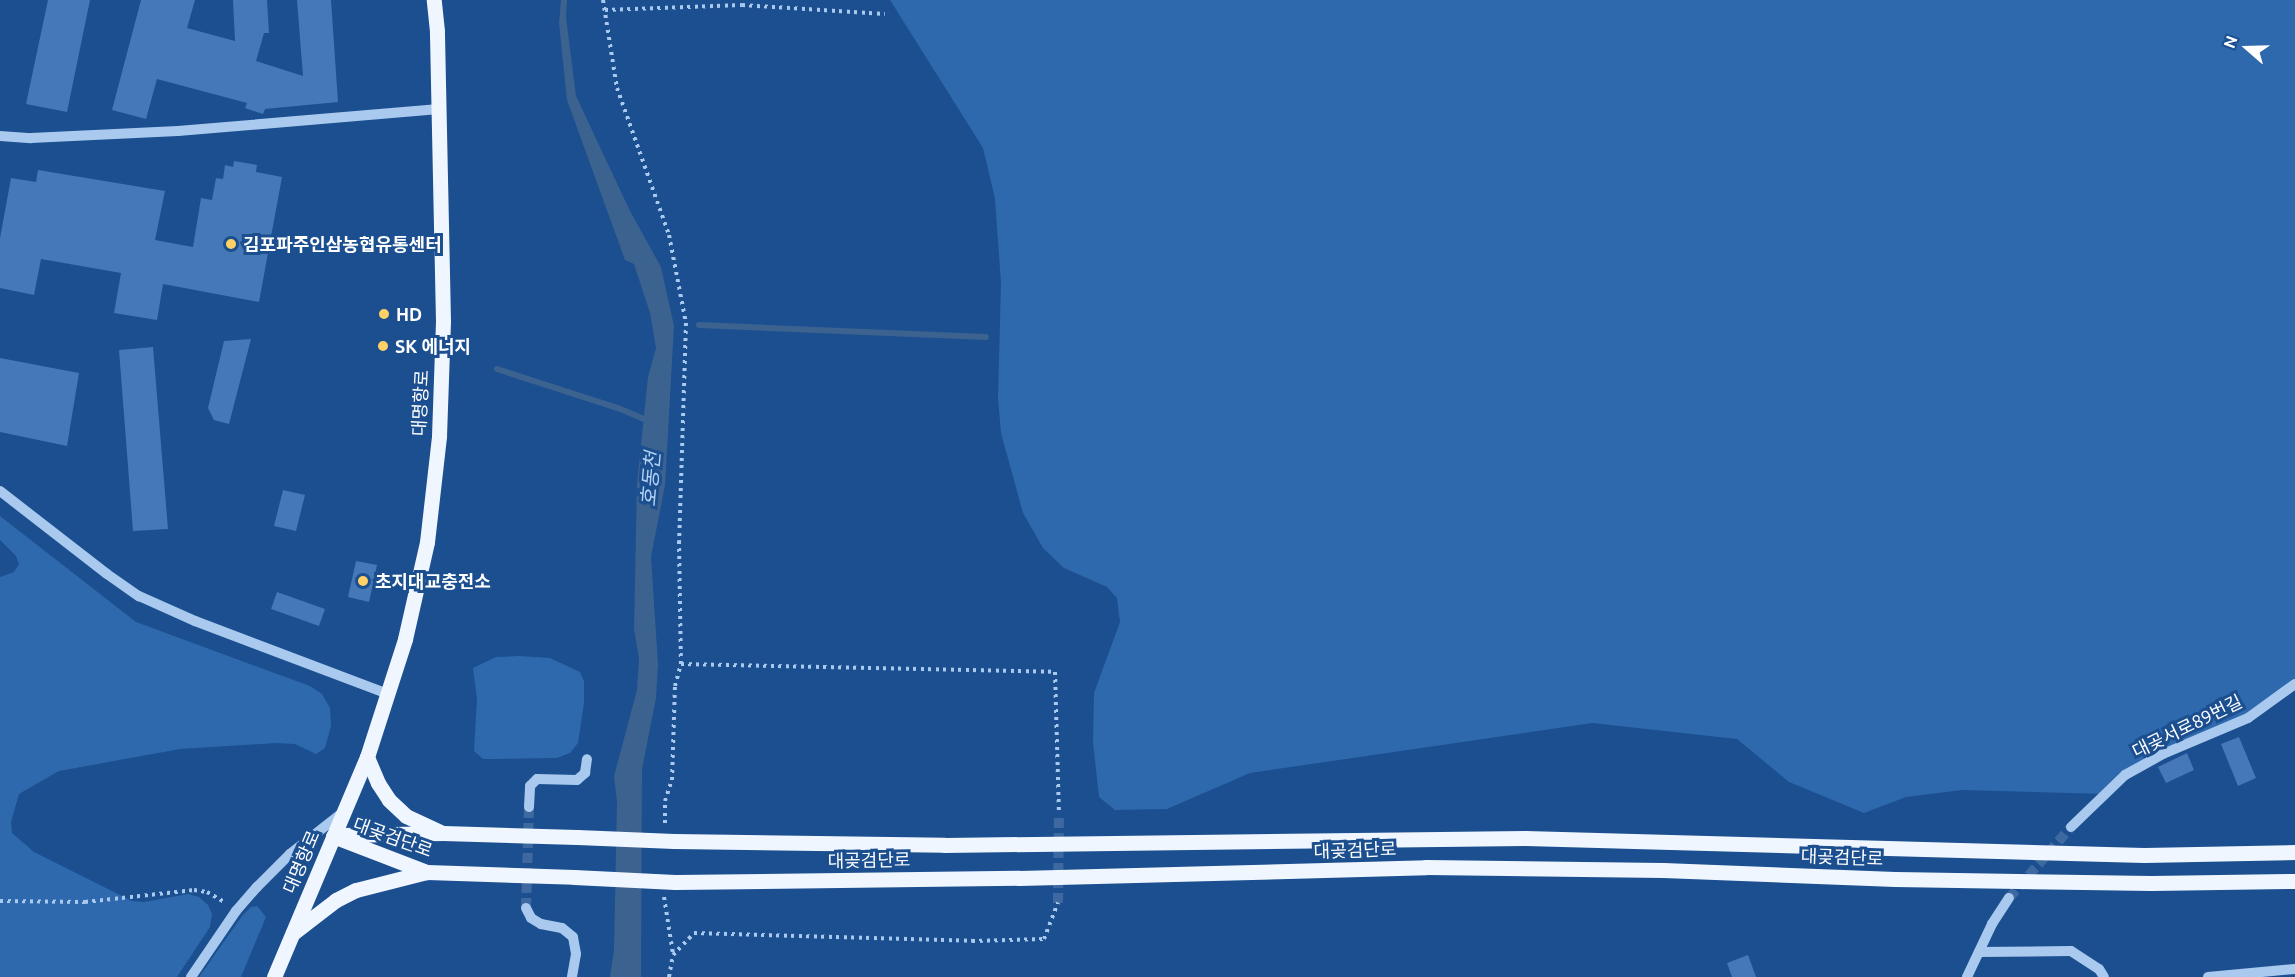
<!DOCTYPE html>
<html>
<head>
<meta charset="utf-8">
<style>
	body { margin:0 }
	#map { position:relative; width:2295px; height:977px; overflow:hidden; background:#1b4f8f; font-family:Ubuntu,"Noto Sans KR",sans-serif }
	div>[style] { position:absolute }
	.green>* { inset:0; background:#2e69ad }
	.water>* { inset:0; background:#3c6290 }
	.stream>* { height:6px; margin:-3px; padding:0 3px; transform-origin:3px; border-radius:3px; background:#3c6290 }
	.building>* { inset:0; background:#4478b7 }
	.minor-tunnel>* { height:10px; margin-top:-5px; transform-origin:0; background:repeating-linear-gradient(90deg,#3d69a0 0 10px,transparent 0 15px) }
	.path>* { height:4px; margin-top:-2px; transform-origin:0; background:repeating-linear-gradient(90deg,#a9c9ee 0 3px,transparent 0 7.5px) }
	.minor>* { height:10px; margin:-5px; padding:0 5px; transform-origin:5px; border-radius:5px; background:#a9c9ee }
	.major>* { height:15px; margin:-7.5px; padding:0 7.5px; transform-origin:7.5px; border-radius:7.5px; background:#f0f6ff }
	.major-bridge>* { height:15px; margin:-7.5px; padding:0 7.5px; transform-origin:7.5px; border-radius:7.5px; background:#f0f6ff }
	.dots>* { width:16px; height:16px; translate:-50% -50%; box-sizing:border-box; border:3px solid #1b4f8f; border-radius:50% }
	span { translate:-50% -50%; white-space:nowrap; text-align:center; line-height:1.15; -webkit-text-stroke:6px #1b4f8f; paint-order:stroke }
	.poi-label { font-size:18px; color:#fff; font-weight:700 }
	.left { translate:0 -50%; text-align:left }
	.street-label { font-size:18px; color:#fff }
	.water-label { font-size:20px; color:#b5d3f5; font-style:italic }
	.north { position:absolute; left:2217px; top:18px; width:60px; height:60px; -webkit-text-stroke:4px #1b4f8f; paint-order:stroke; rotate:290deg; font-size:16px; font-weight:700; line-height:24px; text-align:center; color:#fff }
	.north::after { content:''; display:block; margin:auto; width:21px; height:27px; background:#fff; clip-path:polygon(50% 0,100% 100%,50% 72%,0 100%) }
</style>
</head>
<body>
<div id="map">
	<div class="green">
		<div style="clip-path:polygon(890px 0,2295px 0,2295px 684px,2248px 718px,2163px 754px,2105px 794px,1962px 790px,1906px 797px,1864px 813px,1789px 782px,1737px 739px,1592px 723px,1250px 773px,1167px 809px,1115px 810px,1099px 797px,1093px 742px,1094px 693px,1120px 622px,1117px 598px,1107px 587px,1064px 568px,1043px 548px,1023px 513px,1001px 433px,998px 398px,1001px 283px,995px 199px,988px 169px,983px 148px)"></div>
		<div style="clip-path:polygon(0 516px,136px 622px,310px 686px,322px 694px,330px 708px,331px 726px,325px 748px,316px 754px,295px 744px,276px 743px,180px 749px,59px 771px,19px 794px,11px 822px,12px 833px,34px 852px,132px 901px,144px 902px,188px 894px,199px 897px,208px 905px,212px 914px,210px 927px,177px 977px,0 977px,0 577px,14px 572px,19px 564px,16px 556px,0 540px)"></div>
		<div style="clip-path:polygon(519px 656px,550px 658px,580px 672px,584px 681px,584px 703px,578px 743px,570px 753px,557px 758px,498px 759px,483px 759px,474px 751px,477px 699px,473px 668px,496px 657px)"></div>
		<div style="clip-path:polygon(257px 906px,266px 917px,241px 977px,199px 977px,242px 916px,251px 907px)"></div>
	</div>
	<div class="water">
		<div style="clip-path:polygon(561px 0,567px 0,566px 17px,576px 96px,630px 211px,661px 267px,674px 326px,665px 485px,651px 557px,658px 664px,656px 698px,642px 769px,641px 977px,610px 977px,614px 950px,617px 801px,614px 776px,637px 690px,639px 658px,634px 629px,637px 484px,648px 377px,656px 348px,650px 313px,634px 264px,625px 260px,567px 100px,559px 23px)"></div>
	</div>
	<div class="stream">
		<div style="left:699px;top:325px;width:287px;rotate:2.4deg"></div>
		<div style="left:497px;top:369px;width:127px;rotate:17.9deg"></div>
		<div style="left:618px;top:408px;width:34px;rotate:23deg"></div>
	</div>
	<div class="building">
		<div style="clip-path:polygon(48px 0,90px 0,67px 112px,26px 104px)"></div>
		<div style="clip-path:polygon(141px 0,195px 0,187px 28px,235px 41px,233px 0,267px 0,269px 33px,264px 33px,256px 61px,303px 76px,297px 0,331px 0,338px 102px,265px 109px,263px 114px,245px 108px,247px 103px,157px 79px,146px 119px,112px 110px)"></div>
		<div style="clip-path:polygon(234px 161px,257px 165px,256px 172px,282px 177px,259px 302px,163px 284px,157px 320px,114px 313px,121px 273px,41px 259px,34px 295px,0 288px,0 238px,11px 178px,36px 182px,38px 170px,165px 191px,155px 240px,193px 247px,201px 198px,212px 200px,216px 178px,223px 179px,225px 165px,233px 167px)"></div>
		<div style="clip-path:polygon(251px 339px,229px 424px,214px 420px,208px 408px,224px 341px)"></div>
		<div style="clip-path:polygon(153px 347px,168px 529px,133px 531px,119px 350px)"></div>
		<div style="clip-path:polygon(0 358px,79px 373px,67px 446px,0 432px)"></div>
		<div style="clip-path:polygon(283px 490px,305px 495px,296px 531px,274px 526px)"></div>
		<div style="clip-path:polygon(356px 561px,377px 565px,369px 602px,348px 597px)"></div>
		<div style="clip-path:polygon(277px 592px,325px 609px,319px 626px,271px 609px)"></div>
		<div style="clip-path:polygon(2239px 737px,2256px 778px,2238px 786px,2221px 744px)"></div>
		<div style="clip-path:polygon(2187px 753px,2194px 770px,2166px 783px,2158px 767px)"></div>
		<div style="clip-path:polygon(1748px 955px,1756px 977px,1732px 977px,1727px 963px)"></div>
	</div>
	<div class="minor-tunnel">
		<div style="left:2009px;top:898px;width:94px;rotate:-48.9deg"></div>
		<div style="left:1058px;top:903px;width:90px;rotate:-89.4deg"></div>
		<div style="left:526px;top:908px;width:101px;rotate:-88.3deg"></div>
	</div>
	<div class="path">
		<div style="left:603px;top:0;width:89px;rotate:81deg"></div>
		<div style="left:617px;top:88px;width:156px;rotate:70.5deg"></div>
		<div style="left:669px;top:235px;width:90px;rotate:79.1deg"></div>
		<div style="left:686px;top:323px;width:218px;rotate:91.8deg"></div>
		<div style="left:679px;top:541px;width:123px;rotate:89.1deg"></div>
		<div style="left:681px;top:664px;width:374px;rotate:1.2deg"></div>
		<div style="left:1055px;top:672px;width:141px;rotate:88.4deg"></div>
		<div style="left:605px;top:10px;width:137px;rotate:-2.1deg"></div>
		<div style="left:742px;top:5px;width:143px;rotate:3.6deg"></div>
		<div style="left:665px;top:823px;width:22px;rotate:-90deg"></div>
		<div style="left:665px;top:801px;width:22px;rotate:-72deg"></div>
		<div style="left:672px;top:780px;width:94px;rotate:-88.2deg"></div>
		<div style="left:675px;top:686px;width:23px;rotate:-75deg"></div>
		<div style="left:664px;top:897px;width:58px;rotate:81deg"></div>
		<div style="left:0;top:901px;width:85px;rotate:0.7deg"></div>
		<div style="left:85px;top:902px;width:110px;rotate:-6.3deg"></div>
		<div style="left:194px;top:890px;width:13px;rotate:9deg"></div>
		<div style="left:207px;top:892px;width:22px;rotate:30deg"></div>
		<div style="left:669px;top:977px;width:22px;rotate:-80deg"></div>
		<div style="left:673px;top:955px;width:30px;rotate:-46deg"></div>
		<div style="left:694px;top:933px;width:278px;rotate:1.6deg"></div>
		<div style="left:972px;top:941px;width:72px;rotate:-1.6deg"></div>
		<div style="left:1044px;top:939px;width:39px;rotate:-69deg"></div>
	</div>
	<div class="minor">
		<div style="left:0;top:136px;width:31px;rotate:4deg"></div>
		<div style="left:31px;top:138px;width:147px;rotate:-2.7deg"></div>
		<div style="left:178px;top:131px;width:262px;rotate:-4.8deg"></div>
		<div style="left:0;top:491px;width:135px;rotate:37.8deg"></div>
		<div style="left:107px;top:574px;width:39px;rotate:35deg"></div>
		<div style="left:139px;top:596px;width:61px;rotate:24.1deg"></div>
		<div style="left:195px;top:621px;width:206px;rotate:20.7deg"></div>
		<div style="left:529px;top:807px;width:21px;rotate:-87deg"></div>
		<div style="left:530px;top:786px;width:10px;rotate:-45deg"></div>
		<div style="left:537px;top:779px;width:40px;rotate:1.4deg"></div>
		<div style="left:577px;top:780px;width:11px;rotate:-41deg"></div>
		<div style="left:585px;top:773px;width:14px;rotate:-82deg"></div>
		<div style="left:2071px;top:827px;width:75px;rotate:-43.9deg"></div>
		<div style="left:2125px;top:775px;width:43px;rotate:-28.9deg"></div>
		<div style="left:2163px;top:754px;width:92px;rotate:-23deg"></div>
		<div style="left:2248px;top:718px;width:58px;rotate:-35.9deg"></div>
		<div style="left:526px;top:908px;width:11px;rotate:63deg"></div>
		<div style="left:531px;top:918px;width:12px;rotate:31deg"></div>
		<div style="left:541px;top:924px;width:21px;rotate:11deg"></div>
		<div style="left:562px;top:928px;width:14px;rotate:39deg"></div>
		<div style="left:573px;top:937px;width:17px;rotate:80deg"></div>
		<div style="left:576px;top:954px;width:23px;rotate:100deg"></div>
		<div style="left:1979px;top:952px;width:92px;rotate:-0.6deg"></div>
		<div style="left:2071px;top:951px;width:33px;rotate:33deg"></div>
		<div style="left:2099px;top:969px;width:9px;rotate:58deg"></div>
		<div style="left:191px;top:977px;width:80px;rotate:-55.7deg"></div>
		<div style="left:236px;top:911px;width:32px;rotate:-49deg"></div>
		<div style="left:257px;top:887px;width:47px;rotate:-45deg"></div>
		<div style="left:290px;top:854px;width:66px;rotate:-38.3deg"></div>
		<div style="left:1967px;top:977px;width:59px;rotate:-64.7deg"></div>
		<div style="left:1992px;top:924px;width:31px;rotate:-57deg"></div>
		<div style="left:2208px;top:977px;width:87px;rotate:-5.3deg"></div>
	</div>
	<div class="major">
		<div style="left:367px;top:757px;width:28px;rotate:67deg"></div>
		<div style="left:378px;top:783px;width:20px;rotate:57deg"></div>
		<div style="left:389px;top:800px;width:23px;rotate:43deg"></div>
		<div style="left:406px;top:816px;width:38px;rotate:25deg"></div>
		<div style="left:342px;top:835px;width:101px;rotate:-1.1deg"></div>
		<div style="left:443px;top:833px;width:134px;rotate:1.7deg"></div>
		<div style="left:333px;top:836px;width:101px;rotate:21deg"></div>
		<div style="left:427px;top:872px;width:147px;rotate:1.9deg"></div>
		<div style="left:674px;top:841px;width:270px;rotate:0.8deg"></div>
		<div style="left:944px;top:845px;width:581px;rotate:-0.69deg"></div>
		<div style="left:1525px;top:838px;width:619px;rotate:1.57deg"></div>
		<div style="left:2144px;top:855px;width:151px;rotate:-1.1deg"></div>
		<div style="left:675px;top:882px;width:344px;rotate:-0.7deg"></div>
		<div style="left:1019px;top:878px;width:407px;rotate:-1.5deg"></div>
		<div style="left:1426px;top:867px;width:237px;rotate:0.7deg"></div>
		<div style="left:1663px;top:870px;width:232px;rotate:2.2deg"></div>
		<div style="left:1895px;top:879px;width:256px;rotate:0.9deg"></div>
		<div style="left:2151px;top:883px;width:144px;rotate:-0.8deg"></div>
		<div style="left:293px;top:933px;width:54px;rotate:-37.5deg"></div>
		<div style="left:336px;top:900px;width:22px;rotate:-27deg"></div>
		<div style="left:356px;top:890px;width:73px;rotate:-14.2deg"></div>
		<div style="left:274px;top:977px;width:239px;rotate:-67.1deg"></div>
		<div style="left:367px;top:757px;width:124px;rotate:-72.1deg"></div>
		<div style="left:405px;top:639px;width:99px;rotate:-77.2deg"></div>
		<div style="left:427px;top:542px;width:107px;rotate:-83.5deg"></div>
		<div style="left:439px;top:436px;width:115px;rotate:-88deg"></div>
		<div style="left:443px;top:321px;width:290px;rotate:-91.2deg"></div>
		<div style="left:437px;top:31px;width:31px;rotate:-96deg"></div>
	</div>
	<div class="major-bridge">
		<div style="left:577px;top:837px;width:97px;rotate:2.4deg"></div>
		<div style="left:574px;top:877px;width:101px;rotate:2.8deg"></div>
	</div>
	<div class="dots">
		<div style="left:231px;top:244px;background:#ffd166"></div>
		<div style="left:384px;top:314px;background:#ffd166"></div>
		<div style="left:383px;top:346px;background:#ffd166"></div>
		<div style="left:363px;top:581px;background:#ffd166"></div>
	</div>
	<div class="poi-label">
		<span class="left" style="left:243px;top:244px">김포파주인삼농협유통센터</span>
		<span class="left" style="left:396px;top:314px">HD</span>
		<span class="left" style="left:395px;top:346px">SK 에너지</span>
		<span class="left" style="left:375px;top:581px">초지대교충전소</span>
	</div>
	<div class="street-label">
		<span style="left:420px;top:403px;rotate:-87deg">대명항로</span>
		<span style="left:2187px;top:726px;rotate:-26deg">대곶서로89번길</span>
		<span style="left:393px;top:837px;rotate:20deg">대곶검단로</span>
		<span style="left:1355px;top:850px;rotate:-2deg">대곶검단로</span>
		<span style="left:1842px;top:857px;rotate:2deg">대곶검단로</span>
		<span style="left:869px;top:860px;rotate:-1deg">대곶검단로</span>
		<span style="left:301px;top:862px;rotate:-67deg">대명항로</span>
	</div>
	<div class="water-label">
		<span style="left:650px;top:479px;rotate:-85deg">호동천</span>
	</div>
	<div class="north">N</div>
</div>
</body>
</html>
